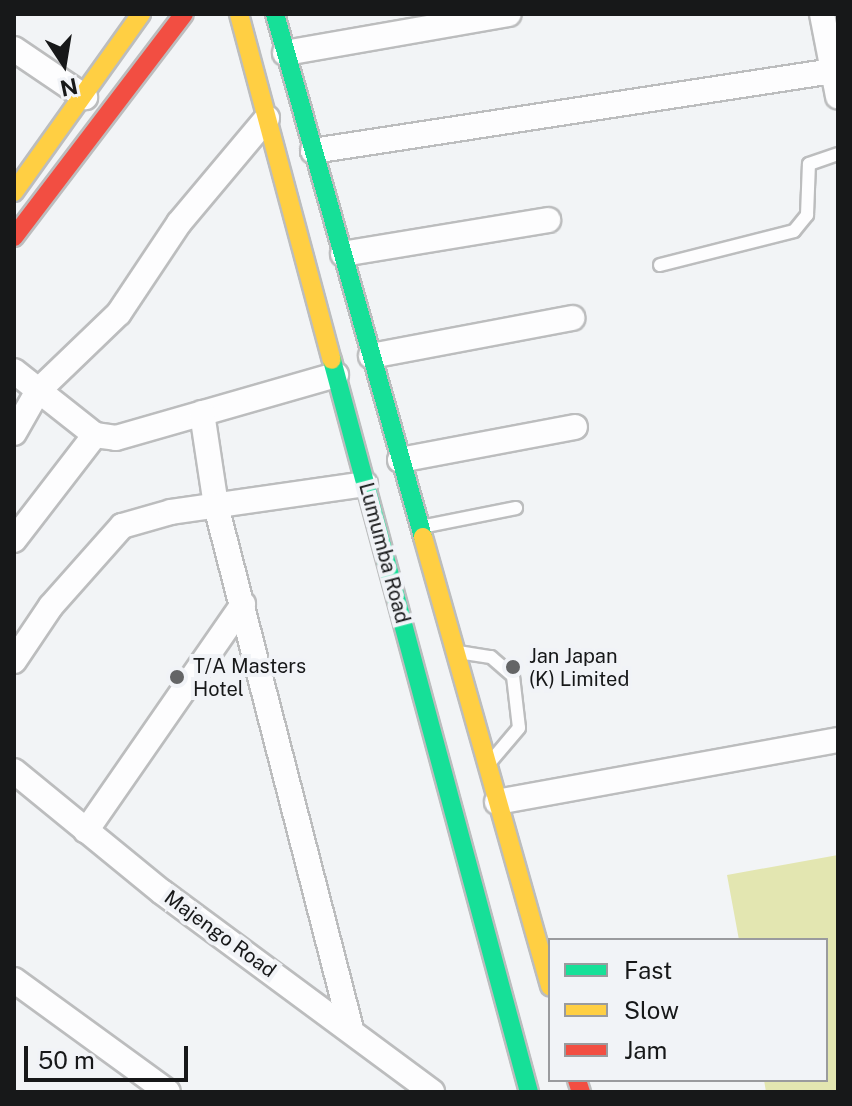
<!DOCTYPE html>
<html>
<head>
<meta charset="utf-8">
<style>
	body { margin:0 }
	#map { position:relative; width:852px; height:1106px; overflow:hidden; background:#f2f4f6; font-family:"Public Sans",sans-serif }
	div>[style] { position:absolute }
	.green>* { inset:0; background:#e3e6b1 }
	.roads { filter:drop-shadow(2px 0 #bcbdbe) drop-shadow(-2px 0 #bcbdbe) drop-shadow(0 2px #bcbdbe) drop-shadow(0 -2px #bcbdbe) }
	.lane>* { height:12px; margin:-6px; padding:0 6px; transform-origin:6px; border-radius:6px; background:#fdfdfe }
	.street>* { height:24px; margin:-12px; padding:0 12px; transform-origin:12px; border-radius:12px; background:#fdfdfe }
	.fast>* { height:18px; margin:-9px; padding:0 9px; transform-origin:9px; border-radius:9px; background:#16e098 }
	.slow>* { height:18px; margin:-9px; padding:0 9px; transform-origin:9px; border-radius:9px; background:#ffcf43 }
	.jam>* { height:18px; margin:-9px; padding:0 9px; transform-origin:9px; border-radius:9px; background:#f24e42 }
	.dots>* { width:22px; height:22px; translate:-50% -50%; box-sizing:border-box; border:4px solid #f1f3f7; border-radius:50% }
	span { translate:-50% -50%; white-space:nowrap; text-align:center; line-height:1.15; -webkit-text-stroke:8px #f1f3f7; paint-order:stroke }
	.street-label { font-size:20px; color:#171819 }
	.poi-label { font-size:20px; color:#171819 }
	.left { translate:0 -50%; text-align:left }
	.frame { position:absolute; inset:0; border:16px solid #171819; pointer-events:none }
	.legend { position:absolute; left:548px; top:938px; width:280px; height:144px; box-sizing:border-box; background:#f1f3f7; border:2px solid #9a9b9e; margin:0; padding:10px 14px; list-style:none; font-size:24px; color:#171819 }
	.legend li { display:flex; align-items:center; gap:16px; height:40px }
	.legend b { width:40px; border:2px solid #9a9b9e }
	.north { position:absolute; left:24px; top:24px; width:80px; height:80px; -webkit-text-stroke:6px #f1f3f7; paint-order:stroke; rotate:168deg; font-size:22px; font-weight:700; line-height:32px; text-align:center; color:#171819 }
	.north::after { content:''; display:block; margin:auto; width:28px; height:36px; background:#171819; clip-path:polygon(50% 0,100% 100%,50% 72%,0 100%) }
	.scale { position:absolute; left:24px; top:1046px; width:164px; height:36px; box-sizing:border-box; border:4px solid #171819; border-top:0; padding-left:10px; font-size:24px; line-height:28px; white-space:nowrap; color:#171819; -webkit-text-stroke:6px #f1f3f7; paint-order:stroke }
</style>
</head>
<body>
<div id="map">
	<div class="green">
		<div style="clip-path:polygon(838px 855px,838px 1092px,766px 1092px,764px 1080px,826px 1080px,826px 940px,739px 940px,727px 875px)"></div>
	</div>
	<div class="roads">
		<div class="lane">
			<div style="left:660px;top:265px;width:138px;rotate:-14.2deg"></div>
			<div style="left:794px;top:231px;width:21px;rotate:-51deg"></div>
			<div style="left:807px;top:215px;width:51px;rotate:-87.8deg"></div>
			<div style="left:809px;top:164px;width:31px;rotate:-19deg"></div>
			<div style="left:421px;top:527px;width:97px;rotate:-11.3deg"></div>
			<div style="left:458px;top:652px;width:33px;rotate:9deg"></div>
			<div style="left:491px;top:657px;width:29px;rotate:41deg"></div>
			<div style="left:513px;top:676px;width:52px;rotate:83.4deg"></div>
			<div style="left:519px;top:728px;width:43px;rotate:130.3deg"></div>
		</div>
		<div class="street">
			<div style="left:822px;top:14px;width:84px;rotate:79deg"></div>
			<div style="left:14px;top:49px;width:86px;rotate:34.1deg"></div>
			<div style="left:285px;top:53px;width:227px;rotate:-9.9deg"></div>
			<div style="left:313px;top:151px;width:526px;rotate:-8.75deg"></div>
			<div style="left:343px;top:254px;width:208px;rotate:-9.4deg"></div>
			<div style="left:371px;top:356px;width:205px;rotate:-10.7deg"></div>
			<div style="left:14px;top:371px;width:103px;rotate:38.3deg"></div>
			<div style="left:95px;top:435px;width:21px;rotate:8deg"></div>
			<div style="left:116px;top:438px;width:229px;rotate:-16deg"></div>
			<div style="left:202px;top:413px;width:94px;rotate:81.4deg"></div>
			<div style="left:216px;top:506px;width:540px;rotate:75.53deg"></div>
			<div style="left:14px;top:433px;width:48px;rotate:-60.3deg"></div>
			<div style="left:38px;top:391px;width:112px;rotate:-43.9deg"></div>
			<div style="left:119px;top:313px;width:108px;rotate:-56.3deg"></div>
			<div style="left:179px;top:223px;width:137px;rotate:-50deg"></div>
			<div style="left:400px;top:460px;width:178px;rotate:-10.7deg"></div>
			<div style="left:14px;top:540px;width:133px;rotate:-52.4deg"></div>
			<div style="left:14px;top:661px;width:66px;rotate:-56.1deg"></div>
			<div style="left:51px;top:606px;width:107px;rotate:-48.4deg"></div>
			<div style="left:122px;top:526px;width:51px;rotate:-15.9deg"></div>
			<div style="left:171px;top:512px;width:196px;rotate:-8.2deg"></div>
			<div style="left:14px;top:771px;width:191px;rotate:39.3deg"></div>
			<div style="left:162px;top:892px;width:336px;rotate:36.5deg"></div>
			<div style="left:497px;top:802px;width:347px;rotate:-10.3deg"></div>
			<div style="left:86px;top:831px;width:276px;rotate:-55.3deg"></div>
			<div style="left:14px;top:980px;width:190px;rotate:36deg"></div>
		</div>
		<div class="fast">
			<div style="left:275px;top:14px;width:544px;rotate:74.2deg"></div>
			<div style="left:332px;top:360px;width:758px;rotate:74.94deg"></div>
		</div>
		<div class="slow">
			<div style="left:239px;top:14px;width:358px;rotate:75deg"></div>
			<div style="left:14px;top:192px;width:219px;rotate:-54.5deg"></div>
			<div style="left:423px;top:537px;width:467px;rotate:74.2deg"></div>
		</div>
		<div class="jam">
			<div style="left:14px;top:237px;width:280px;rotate:-52.7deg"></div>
			<div style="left:577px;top:1080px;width:13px;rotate:72deg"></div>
		</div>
	</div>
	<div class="dots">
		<div style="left:513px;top:667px;background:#646566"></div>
		<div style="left:177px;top:677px;background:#646566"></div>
	</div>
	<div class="street-label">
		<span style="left:384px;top:553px;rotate:75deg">Lumumba Road</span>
		<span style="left:220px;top:934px;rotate:36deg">Majengo Road</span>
	</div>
	<div class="poi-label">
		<span class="left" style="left:529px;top:668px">Jan Japan<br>(K) Limited</span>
		<span class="left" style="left:193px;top:678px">T/A Masters<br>Hotel</span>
	</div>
	<div class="frame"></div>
	<ul class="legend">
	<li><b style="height:10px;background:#16e098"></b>Fast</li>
	<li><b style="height:10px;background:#ffcf43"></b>Slow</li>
	<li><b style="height:10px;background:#f24e42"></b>Jam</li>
	</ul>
	<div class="north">N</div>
	<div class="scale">50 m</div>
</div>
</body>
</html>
